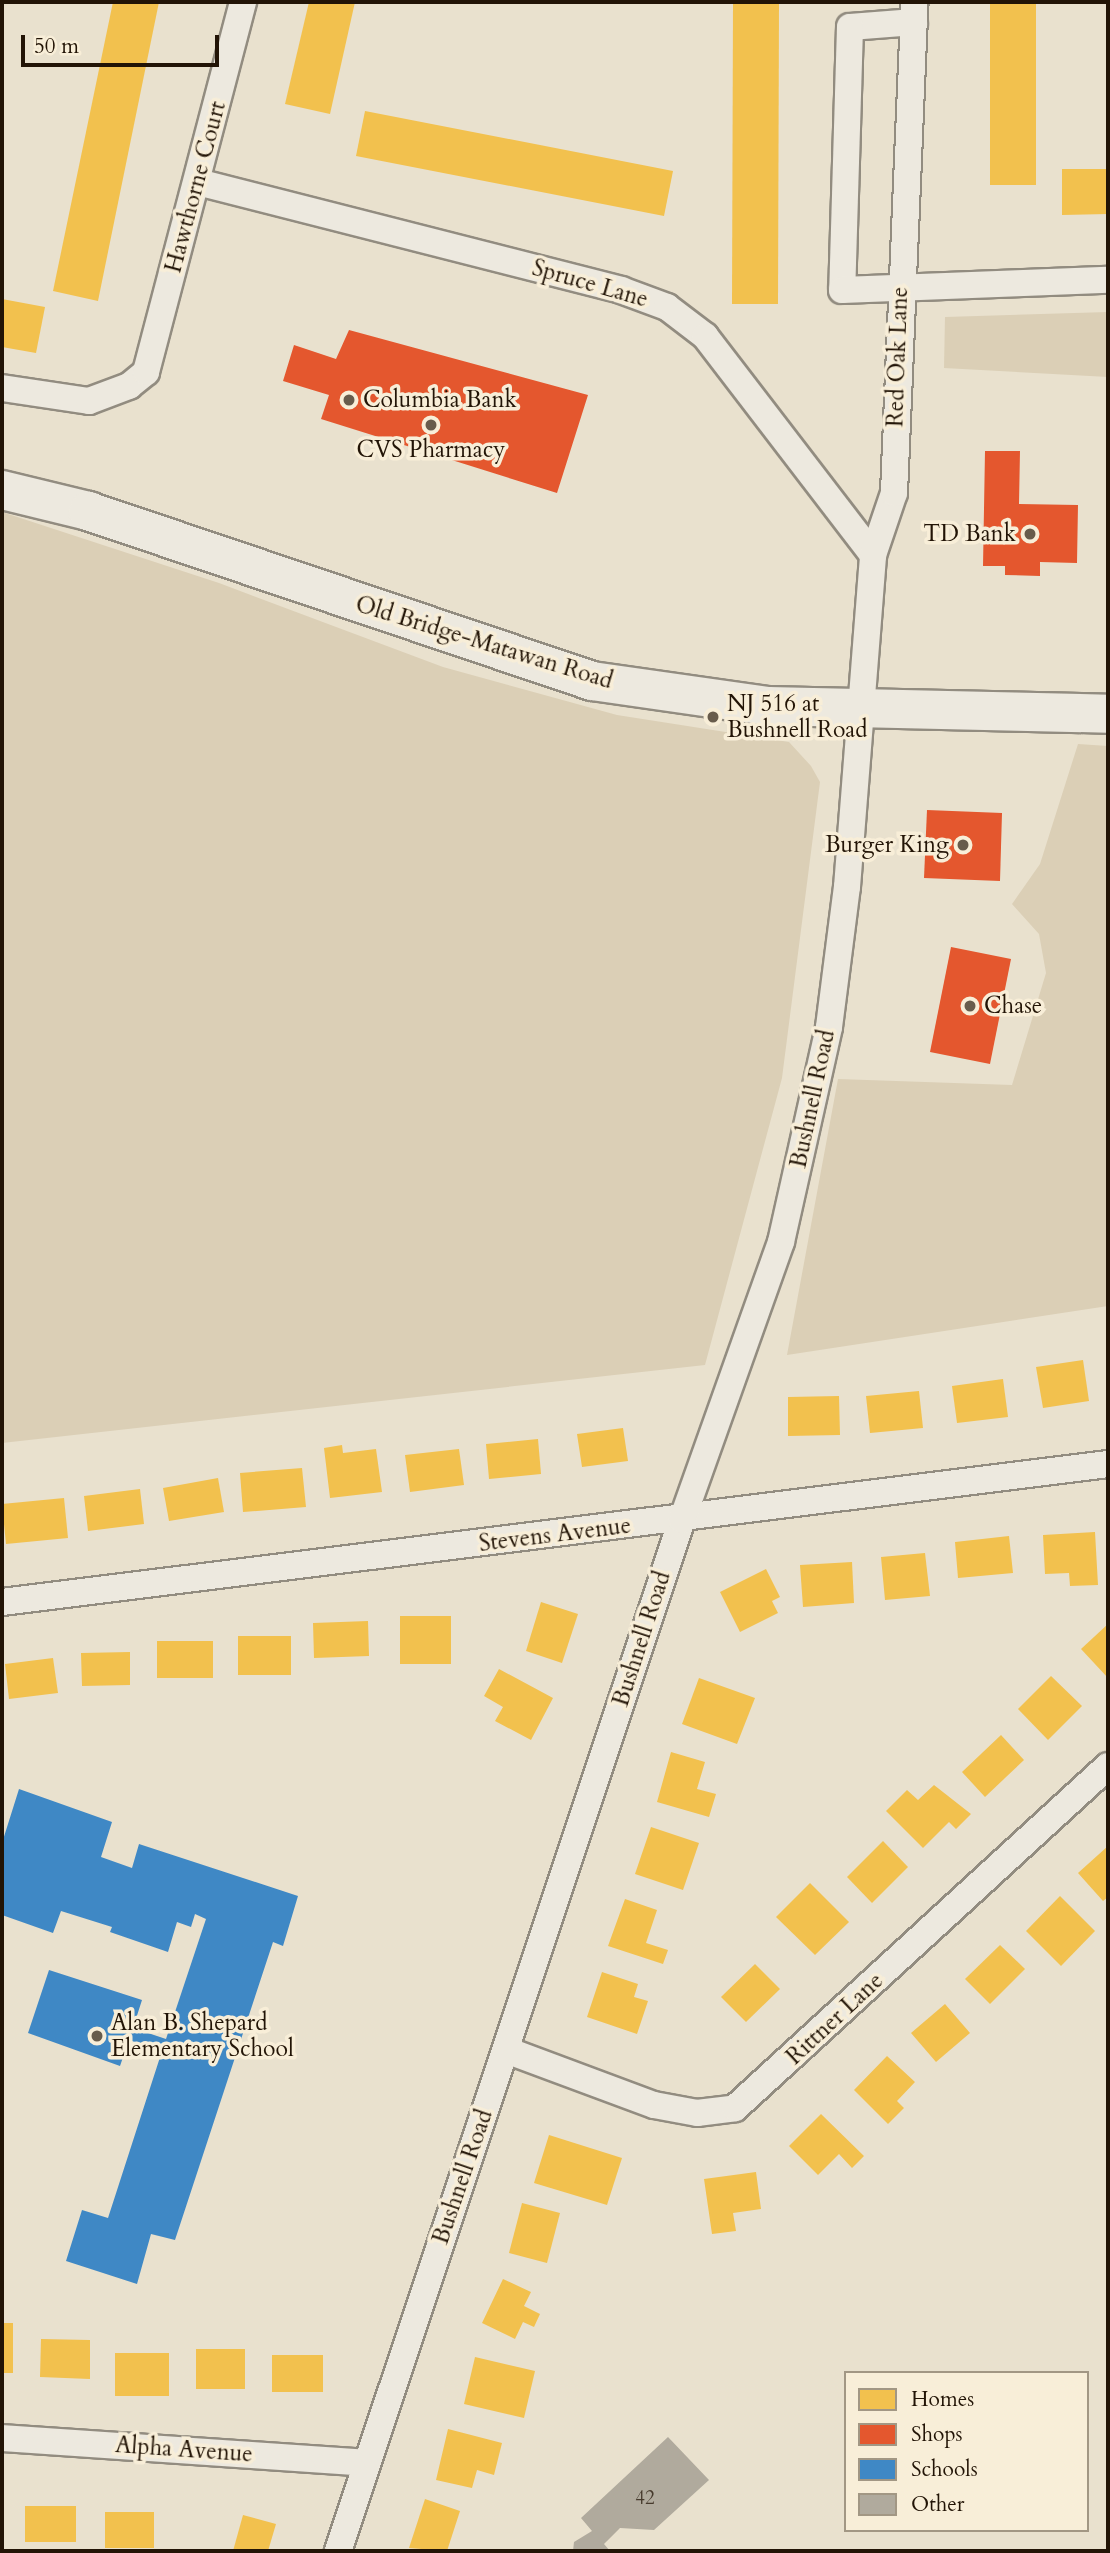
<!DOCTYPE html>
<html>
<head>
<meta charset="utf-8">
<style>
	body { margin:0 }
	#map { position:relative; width:1110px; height:2553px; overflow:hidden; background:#e9e1ce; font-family:Cardo,serif }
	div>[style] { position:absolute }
	.green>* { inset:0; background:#dbcfb6 }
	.homes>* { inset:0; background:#f2c14e }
	.shops>* { inset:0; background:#e4572e }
	.schools>* { inset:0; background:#3f88c5 }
	.building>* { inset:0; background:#b0aa9d }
	.roads { filter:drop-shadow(2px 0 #928c80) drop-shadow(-2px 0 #928c80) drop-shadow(0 2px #928c80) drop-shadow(0 -2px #928c80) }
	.minor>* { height:26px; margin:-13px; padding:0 13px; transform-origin:13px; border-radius:13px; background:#ede9df }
	.secondary>* { height:38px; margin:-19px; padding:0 19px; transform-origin:19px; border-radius:19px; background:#ede9df }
	.dots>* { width:19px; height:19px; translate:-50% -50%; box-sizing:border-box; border:4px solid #f8eed8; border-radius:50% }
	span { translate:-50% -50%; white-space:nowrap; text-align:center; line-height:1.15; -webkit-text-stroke:7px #f8eed8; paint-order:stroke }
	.number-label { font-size:19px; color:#463a2c }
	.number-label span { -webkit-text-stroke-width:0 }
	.street-label { font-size:23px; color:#221406 }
	.poi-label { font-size:23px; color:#221406 }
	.left { translate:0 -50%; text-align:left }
	.right { translate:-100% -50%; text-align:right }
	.frame { position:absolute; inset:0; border:4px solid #221406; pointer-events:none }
	.legend { position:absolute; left:844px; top:2371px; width:245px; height:161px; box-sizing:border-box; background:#f8eed8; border:2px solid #a29784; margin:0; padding:9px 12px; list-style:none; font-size:21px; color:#221406 }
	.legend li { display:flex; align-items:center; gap:14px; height:35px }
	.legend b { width:35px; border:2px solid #a29784 }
	.scale { position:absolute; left:21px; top:35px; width:198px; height:32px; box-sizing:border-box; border:4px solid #221406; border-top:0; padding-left:9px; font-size:21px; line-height:24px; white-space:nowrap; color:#221406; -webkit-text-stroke:5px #f8eed8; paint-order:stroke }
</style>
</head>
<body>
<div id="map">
	<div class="green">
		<div style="clip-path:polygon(1108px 312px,1108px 377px,944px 368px,945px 317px)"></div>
		<div style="clip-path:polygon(2px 512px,219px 583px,443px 667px,617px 715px,789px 742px,811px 766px,820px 782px,782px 1078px,705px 1365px,2px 1443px)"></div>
		<div style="clip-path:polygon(1078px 744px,1108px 746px,1108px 1306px,787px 1355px,838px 1079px,1012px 1085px,1046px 973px,1039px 934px,1012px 904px,1040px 864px)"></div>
	</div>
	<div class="homes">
		<div style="clip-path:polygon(113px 2px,159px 2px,98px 301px,53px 291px)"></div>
		<div style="clip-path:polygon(309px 2px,355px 2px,330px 114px,285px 104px)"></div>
		<div style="clip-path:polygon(733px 2px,779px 2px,778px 304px,732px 304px)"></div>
		<div style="clip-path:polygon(990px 2px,1036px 2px,1036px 185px,990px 185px)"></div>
		<div style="clip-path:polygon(365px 111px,673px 171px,664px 216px,356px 156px)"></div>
		<div style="clip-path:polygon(1062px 169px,1108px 169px,1108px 214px,1062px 215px)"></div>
		<div style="clip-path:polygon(2px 299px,45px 307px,36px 353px,2px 347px)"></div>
		<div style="clip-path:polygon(1083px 1360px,1089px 1401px,1043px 1408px,1036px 1367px)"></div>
		<div style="clip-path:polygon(1003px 1379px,1008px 1417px,957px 1423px,952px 1386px)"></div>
		<div style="clip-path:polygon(919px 1391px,923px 1428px,870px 1433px,866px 1396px)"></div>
		<div style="clip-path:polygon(839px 1396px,840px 1435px,788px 1436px,788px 1397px)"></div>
		<div style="clip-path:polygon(623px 1428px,628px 1461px,582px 1467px,577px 1434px)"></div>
		<div style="clip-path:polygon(538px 1439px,541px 1474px,489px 1479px,486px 1444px)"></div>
		<div style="clip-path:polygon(342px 1445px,343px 1453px,376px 1449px,382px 1492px,330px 1498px,324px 1448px)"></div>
		<div style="clip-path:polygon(459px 1449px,464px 1485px,410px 1492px,405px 1455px)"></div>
		<div style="clip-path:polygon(302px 1468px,306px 1507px,243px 1512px,240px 1473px)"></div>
		<div style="clip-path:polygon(218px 1478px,224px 1512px,169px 1521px,163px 1488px)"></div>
		<div style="clip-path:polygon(140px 1489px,144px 1524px,88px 1531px,84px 1496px)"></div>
		<div style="clip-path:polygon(64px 1498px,68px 1538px,6px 1544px,2px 1504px)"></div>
		<div style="clip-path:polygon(1095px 1532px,1098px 1585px,1070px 1586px,1069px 1573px,1045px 1574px,1043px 1535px)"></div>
		<div style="clip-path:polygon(1009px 1536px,1013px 1573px,958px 1578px,955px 1542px)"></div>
		<div style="clip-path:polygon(925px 1553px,930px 1596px,885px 1600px,881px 1557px)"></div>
		<div style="clip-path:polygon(852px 1562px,854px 1603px,803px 1607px,800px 1565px)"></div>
		<div style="clip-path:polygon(766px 1569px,780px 1597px,772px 1601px,778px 1613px,740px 1632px,720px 1592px)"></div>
		<div style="clip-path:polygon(541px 1602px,578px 1614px,562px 1663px,526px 1651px)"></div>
		<div style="clip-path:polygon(400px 1616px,451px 1616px,451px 1664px,400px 1664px)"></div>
		<div style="clip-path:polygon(368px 1621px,369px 1656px,314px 1658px,313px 1623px)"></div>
		<div style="clip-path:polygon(1108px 1624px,1108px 1678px,1081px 1649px)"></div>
		<div style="clip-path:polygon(238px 1636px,291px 1636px,291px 1675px,238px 1675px)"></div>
		<div style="clip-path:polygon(157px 1641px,213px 1641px,213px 1678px,157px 1678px)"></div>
		<div style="clip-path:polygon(130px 1652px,130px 1685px,82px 1686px,81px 1653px)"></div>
		<div style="clip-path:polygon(53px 1658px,58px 1693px,9px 1699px,5px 1664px)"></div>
		<div style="clip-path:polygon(499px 1669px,553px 1698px,531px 1740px,495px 1721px,503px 1707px,484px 1696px)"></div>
		<div style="clip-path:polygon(1051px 1676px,1082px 1706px,1048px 1740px,1018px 1709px)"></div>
		<div style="clip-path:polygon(699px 1678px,755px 1698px,737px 1744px,682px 1724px)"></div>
		<div style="clip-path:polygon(1001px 1735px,1024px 1760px,985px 1797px,962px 1772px)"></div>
		<div style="clip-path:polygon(671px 1752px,705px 1762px,697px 1789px,716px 1794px,709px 1817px,657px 1802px)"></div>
		<div style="clip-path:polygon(934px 1785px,971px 1814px,956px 1829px,949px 1822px,923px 1848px,886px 1811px,907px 1790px,918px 1800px)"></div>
		<div style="clip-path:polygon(651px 1827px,699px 1843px,683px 1890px,635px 1874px)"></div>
		<div style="clip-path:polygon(883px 1841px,908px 1867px,872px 1903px,847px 1877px)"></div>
		<div style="clip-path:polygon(1108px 1846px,1108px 1897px,1103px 1901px,1078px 1873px)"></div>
		<div style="clip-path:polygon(810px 1883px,849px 1922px,815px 1955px,776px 1917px)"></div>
		<div style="clip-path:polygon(1060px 1896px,1095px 1931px,1061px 1966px,1026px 1931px)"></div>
		<div style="clip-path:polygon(625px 1899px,657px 1910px,646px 1943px,668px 1950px,663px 1964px,608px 1946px)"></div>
		<div style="clip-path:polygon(1000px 1945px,1025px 1969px,990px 2004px,965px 1979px)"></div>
		<div style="clip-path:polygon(755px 1964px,780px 1989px,746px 2022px,721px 1997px)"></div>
		<div style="clip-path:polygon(602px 1972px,638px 1984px,634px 1997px,648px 2001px,637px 2034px,587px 2017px)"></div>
		<div style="clip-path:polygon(945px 2004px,970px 2033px,936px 2062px,911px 2033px)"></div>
		<div style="clip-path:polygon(887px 2056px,915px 2082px,897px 2101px,904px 2108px,888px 2124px,854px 2090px)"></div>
		<div style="clip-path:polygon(821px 2114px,864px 2156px,852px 2168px,839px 2154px,818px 2175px,789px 2146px)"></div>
		<div style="clip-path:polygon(549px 2135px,622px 2158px,607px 2205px,534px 2183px)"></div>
		<div style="clip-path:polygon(756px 2172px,761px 2209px,733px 2213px,736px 2231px,712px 2234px,704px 2179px)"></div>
		<div style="clip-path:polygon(522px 2203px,560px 2213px,547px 2263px,509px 2253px)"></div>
		<div style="clip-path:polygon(503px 2279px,531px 2292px,524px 2306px,540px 2314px,534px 2327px,523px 2322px,515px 2339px,482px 2323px)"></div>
		<div style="clip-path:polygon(2px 2323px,13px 2323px,13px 2373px,2px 2373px)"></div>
		<div style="clip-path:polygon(41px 2339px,90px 2340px,90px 2379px,40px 2377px)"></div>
		<div style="clip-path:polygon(196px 2349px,245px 2349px,245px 2389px,196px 2389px)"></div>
		<div style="clip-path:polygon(115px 2353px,169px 2353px,169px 2396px,115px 2396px)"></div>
		<div style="clip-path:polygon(272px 2355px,323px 2355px,323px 2392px,272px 2392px)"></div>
		<div style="clip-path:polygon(475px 2357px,535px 2371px,524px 2418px,464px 2404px)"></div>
		<div style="clip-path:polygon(448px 2429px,502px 2443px,494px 2475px,477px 2470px,472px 2488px,436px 2480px)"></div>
		<div style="clip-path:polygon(425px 2499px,460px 2511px,447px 2551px,409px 2548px)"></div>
		<div style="clip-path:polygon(25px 2506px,76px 2506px,76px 2542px,25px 2542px)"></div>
		<div style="clip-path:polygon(105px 2512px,154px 2512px,154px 2548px,105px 2548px)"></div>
		<div style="clip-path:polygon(243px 2515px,276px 2524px,268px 2551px,233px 2551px)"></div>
	</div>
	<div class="shops">
		<div style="clip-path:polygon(349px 330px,588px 395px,557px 493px,321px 419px,329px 395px,283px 381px,294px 345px,336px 359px)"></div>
		<div style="clip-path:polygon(985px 451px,1020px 451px,1019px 504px,1078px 505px,1077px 563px,1040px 562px,1040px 576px,1005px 575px,1005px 566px,983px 566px)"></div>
		<div style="clip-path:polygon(927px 810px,1002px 813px,1000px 881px,924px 878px)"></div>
		<div style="clip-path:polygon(951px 947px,1011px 959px,990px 1064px,930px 1052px)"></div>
	</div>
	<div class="schools">
		<div style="clip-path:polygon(19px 1789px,112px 1822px,101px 1857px,132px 1868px,139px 1844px,298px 1896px,283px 1946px,273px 1942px,175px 2240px,151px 2234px,137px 2284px,66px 2261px,82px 2210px,108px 2218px,162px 2051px,129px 2040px,120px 2066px,28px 2033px,49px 1970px,142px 2000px,133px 2028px,166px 2039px,206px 1919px,195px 1914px,191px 1927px,177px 1922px,168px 1952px,110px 1932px,112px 1927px,61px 1911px,53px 1933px,2px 1915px,2px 1843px)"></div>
	</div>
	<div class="building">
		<div style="clip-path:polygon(668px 2437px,709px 2480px,654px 2530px,620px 2528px,604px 2544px,610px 2551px,573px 2551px,574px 2542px,592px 2531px,581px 2518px)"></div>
	</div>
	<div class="roads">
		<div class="minor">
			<div style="left:914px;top:22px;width:64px;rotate:175.5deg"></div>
			<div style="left:850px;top:27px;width:263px;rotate:91.7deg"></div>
			<div style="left:842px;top:290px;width:266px;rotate:-2.2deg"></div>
			<div style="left:198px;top:182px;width:437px;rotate:14.3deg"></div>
			<div style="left:621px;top:290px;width:49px;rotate:20.3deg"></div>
			<div style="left:667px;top:307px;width:48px;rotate:37.3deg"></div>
			<div style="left:705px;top:336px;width:276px;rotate:52.5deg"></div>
			<div style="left:2px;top:388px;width:88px;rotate:8.5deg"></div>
			<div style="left:89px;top:401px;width:43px;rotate:-20.6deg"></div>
			<div style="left:129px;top:386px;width:22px;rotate:-39deg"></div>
			<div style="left:146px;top:372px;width:383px;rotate:-75.3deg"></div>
			<div style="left:2px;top:1602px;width:1115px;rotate:-7.11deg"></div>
			<div style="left:506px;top:2050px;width:158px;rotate:20.4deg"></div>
			<div style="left:654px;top:2105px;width:44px;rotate:10.5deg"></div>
			<div style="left:697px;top:2113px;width:38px;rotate:-7deg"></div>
			<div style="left:735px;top:2108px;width:506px;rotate:-42.52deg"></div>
			<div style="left:2px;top:2438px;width:366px;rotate:3.9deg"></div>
			<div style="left:338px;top:2551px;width:1087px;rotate:-71.55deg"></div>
			<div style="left:682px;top:1520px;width:295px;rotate:-70.4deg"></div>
			<div style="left:781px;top:1242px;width:220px;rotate:-77.4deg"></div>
			<div style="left:829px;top:1027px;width:141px;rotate:-82.7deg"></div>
			<div style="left:847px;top:887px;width:333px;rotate:-85.5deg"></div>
			<div style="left:873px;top:555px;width:65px;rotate:-71.3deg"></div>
			<div style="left:894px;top:493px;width:491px;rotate:-87.6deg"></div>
		</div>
		<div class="secondary">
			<div style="left:2px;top:490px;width:89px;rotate:13.7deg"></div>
			<div style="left:88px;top:511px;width:532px;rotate:18.64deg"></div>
			<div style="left:592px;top:681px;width:178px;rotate:8.1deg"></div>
			<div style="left:768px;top:706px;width:340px;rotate:1.3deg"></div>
		</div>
	</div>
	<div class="dots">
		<div style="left:349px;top:400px;background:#685c4c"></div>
		<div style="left:431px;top:425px;background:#685c4c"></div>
		<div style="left:1030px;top:534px;background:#685c4c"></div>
		<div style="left:713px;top:717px;background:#685c4c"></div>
		<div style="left:963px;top:845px;background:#685c4c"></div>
		<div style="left:970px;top:1006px;background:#685c4c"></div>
		<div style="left:97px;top:2036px;background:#685c4c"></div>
	</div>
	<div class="number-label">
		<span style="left:645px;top:2499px">42</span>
	</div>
	<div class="street-label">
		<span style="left:196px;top:187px;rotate:-75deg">Hawthorne Court</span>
		<span style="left:590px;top:284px;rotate:16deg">Spruce Lane</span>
		<span style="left:898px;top:357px;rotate:-88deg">Red Oak Lane</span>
		<span style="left:484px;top:643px;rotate:17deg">Old Bridge-Matawan Road</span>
		<span style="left:813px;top:1099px;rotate:-78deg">Bushnell Road</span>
		<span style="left:555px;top:1535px;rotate:-7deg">Stevens Avenue</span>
		<span style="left:642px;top:1639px;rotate:-72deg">Bushnell Road</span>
		<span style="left:835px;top:2019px;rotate:-43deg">Rittner Lane</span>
		<span style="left:463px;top:2177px;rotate:-71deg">Bushnell Road</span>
		<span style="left:184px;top:2450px;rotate:4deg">Alpha Avenue</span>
	</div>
	<div class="poi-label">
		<span class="left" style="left:363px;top:400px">Columbia Bank</span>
		<span style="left:431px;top:450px">CVS Pharmacy</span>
		<span class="right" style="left:1016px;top:534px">TD Bank</span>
		<span class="left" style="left:727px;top:717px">NJ 516 at<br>Bushnell Road</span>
		<span class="right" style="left:949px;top:845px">Burger King</span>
		<span class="left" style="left:984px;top:1006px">Chase</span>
		<span class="left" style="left:111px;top:2036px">Alan B. Shepard<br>Elementary School</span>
	</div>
	<div class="frame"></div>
	<ul class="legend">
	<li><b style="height:19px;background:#f2c14e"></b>Homes</li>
	<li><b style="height:19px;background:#e4572e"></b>Shops</li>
	<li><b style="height:19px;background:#3f88c5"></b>Schools</li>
	<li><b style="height:19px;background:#b0aa9d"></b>Other</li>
	</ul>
	<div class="scale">50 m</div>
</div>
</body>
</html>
